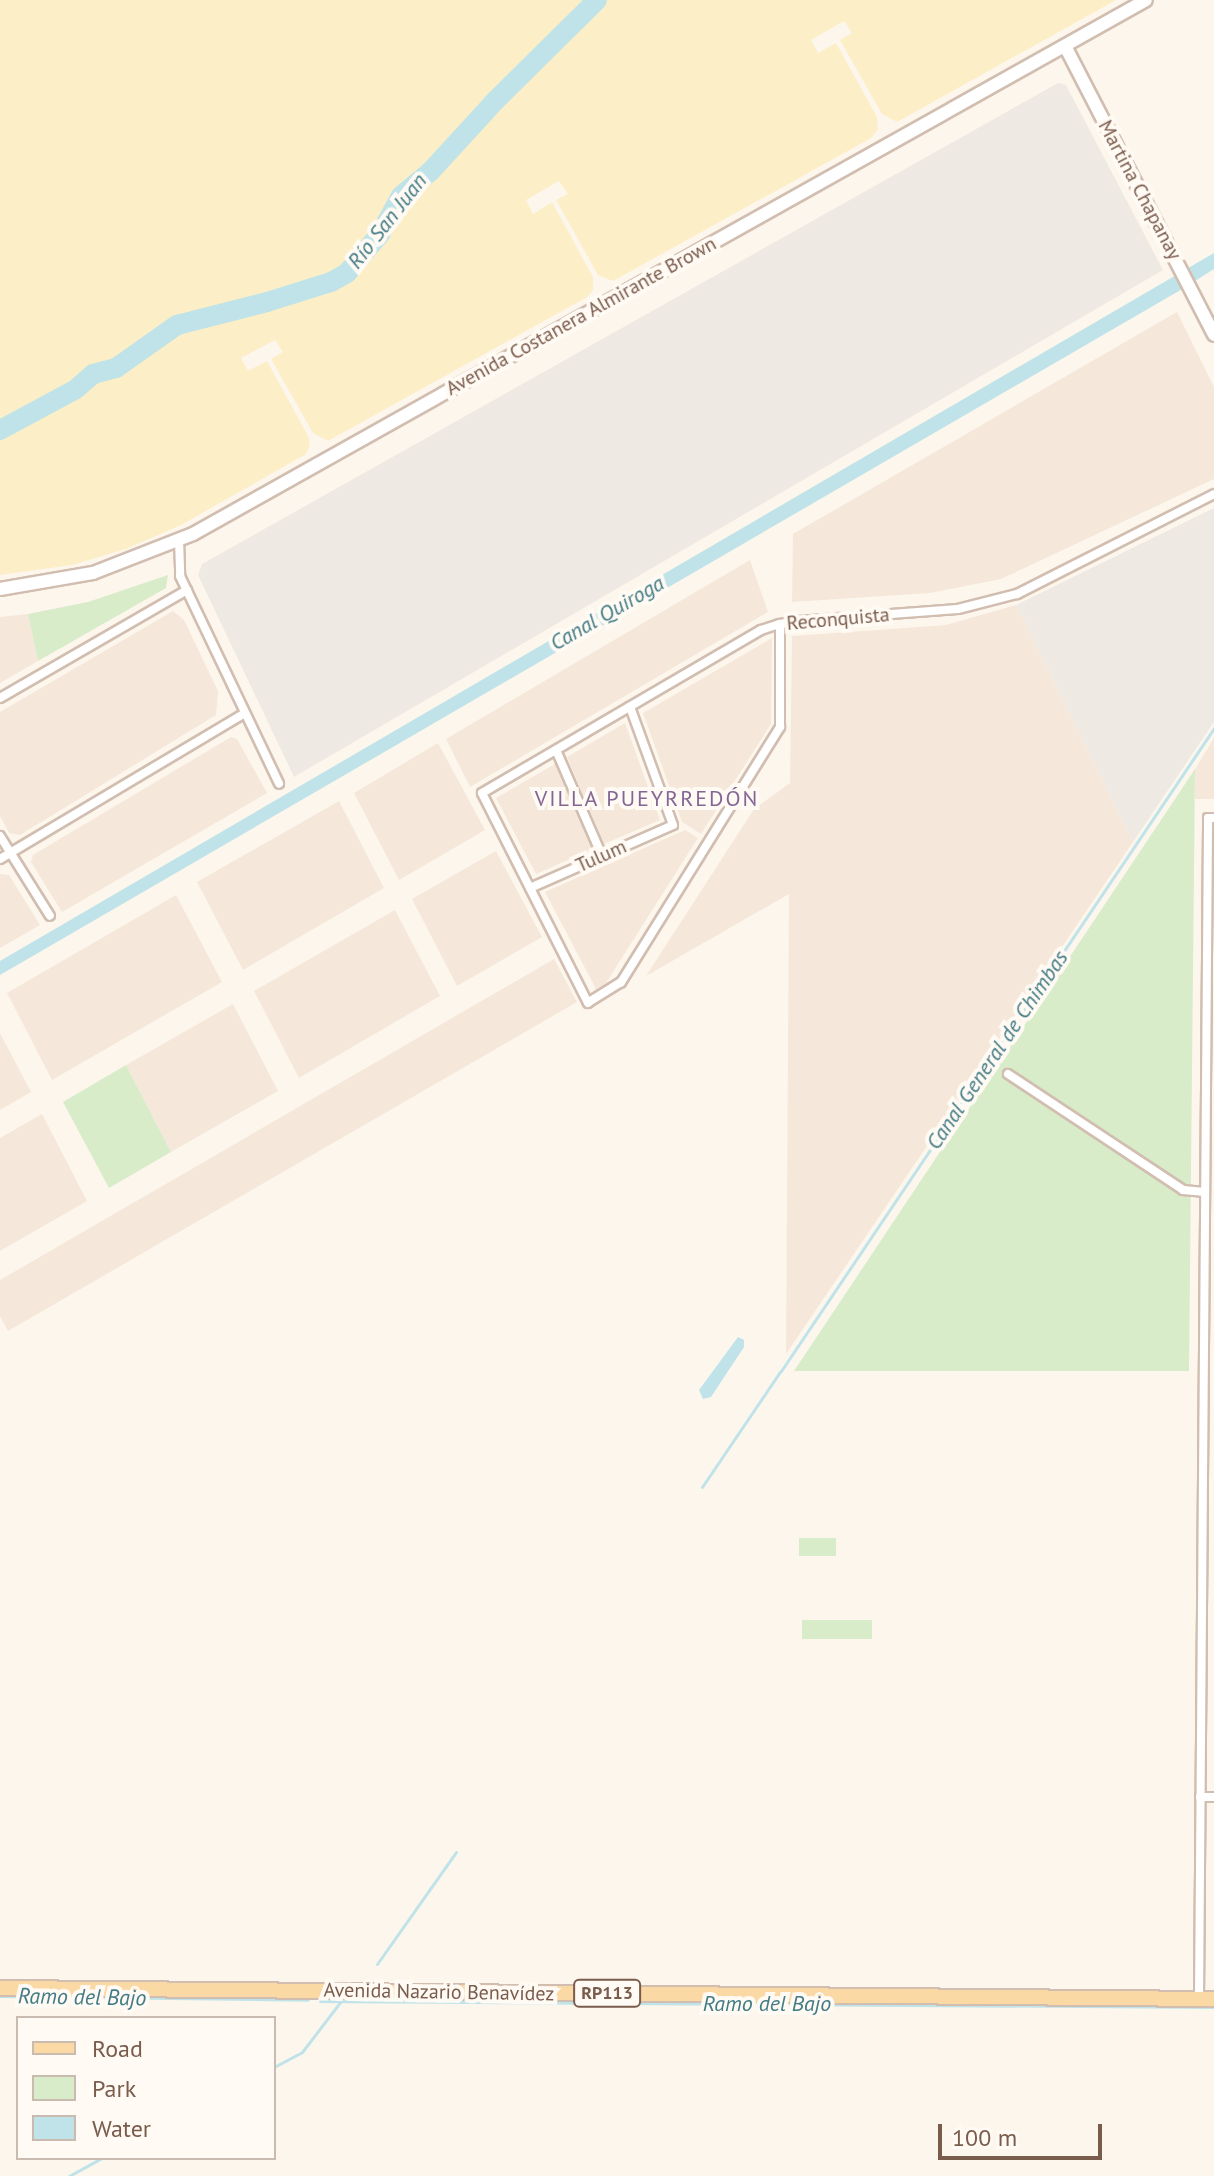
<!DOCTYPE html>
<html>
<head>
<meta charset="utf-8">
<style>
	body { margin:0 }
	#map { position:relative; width:1214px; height:2176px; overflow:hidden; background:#fdf6ec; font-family:"PT Sans",sans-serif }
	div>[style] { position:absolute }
	.residential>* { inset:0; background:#f5e8da }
	.industrial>* { inset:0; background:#efe9e4 }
	.green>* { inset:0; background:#d8ecc9 }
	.sand>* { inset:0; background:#fcefc7 }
	.water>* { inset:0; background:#bfe3e8 }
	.stream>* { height:3px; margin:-1.5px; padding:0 1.5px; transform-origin:1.5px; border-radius:1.5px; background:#bfe3e8 }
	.river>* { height:20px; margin:-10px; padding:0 10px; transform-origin:10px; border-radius:10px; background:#bfe3e8 }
	.roads { filter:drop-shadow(2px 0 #d1beb0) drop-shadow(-2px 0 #d1beb0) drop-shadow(0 2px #d1beb0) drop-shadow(0 -2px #d1beb0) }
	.street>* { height:8px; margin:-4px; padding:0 4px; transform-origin:4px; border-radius:4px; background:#fff }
	.secondary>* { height:12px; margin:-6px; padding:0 6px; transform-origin:6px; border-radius:6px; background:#fff }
	.primary>* { height:14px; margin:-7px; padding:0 7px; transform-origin:7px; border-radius:7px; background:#fbd9a5 }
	span { translate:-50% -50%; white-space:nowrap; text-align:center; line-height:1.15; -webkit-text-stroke:8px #fffaf3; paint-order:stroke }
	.shield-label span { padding:2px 6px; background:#fffaf3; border:2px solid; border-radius:6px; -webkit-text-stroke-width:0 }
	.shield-label { font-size:18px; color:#7a5c4d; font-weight:700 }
	.street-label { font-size:20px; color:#7a5c4d }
	.water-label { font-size:22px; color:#437c86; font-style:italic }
	.neighbourhood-label { font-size:22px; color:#846695; letter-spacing:2px }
	.legend { position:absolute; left:16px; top:2016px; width:260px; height:144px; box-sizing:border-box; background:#fffaf3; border:2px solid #cabbb1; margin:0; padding:10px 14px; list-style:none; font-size:24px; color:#7a5c4d }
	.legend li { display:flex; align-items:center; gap:16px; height:40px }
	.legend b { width:40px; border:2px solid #cabbb1 }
	.scale { position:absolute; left:938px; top:2124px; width:164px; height:36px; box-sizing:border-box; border:4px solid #7a5c4d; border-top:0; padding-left:10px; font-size:24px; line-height:28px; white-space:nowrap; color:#7a5c4d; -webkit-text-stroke:6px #fffaf3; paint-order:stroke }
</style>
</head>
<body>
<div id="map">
	<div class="residential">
		<div style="clip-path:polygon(1177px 312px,1214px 387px,1214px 479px,1001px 579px,930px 593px,792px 602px,793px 534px)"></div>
		<div style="clip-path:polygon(750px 560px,768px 612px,470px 787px,446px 739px)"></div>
		<div style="clip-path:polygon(1016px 605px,1133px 842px,786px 1354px,789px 894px,646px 976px,754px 809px,790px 783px,792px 636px,946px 625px)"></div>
		<div style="clip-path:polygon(173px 611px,184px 620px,218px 691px,216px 715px,20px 835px,9px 833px,0 816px,0 712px)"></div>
		<div style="clip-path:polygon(28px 614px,38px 661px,0 683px,0 617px)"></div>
		<div style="clip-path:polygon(772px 638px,771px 724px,701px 834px,682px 822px,643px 713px)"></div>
		<div style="clip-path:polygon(625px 723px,660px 820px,604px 844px,567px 757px)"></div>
		<div style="clip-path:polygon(231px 737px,237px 739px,267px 793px,62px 912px,31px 862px,33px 855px)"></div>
		<div style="clip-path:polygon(1214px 738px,1214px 799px,1195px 799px,1195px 769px)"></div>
		<div style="clip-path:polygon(438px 743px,485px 830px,399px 880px,354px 793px)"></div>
		<div style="clip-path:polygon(555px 764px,593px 849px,536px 874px,496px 798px)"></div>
		<div style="clip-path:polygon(339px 801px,384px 888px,243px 970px,197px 882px)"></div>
		<div style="clip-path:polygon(685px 830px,698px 838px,606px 983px,596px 989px,545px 892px)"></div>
		<div style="clip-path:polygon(496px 851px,542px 937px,457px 986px,412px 899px)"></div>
		<div style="clip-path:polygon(0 874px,9px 875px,40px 925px,0 948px)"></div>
		<div style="clip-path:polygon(176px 895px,222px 982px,52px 1080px,7px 993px)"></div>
		<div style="clip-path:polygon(395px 910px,440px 996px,299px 1078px,254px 991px)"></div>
		<div style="clip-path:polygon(554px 959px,577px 1002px,8px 1331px,0 1316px,0 1280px)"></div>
		<div style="clip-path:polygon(233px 1004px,278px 1091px,171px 1152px,126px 1065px)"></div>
		<div style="clip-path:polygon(0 1033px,31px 1092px,0 1110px)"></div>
		<div style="clip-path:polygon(42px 1114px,87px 1201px,0 1251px,0 1138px)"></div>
	</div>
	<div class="industrial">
		<div style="clip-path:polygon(1058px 83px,1066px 85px,1163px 270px,294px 777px,198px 575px,202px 564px)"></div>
		<div style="clip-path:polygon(1214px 508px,1214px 722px,1133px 842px,1016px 605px)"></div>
	</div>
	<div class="green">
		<div style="clip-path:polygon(168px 575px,166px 588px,38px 661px,28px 614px,88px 602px)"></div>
		<div style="clip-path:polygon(1195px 769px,1189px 1371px,794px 1371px)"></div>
		<div style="clip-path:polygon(126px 1065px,171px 1152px,109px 1188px,63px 1102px)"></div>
		<div style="clip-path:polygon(799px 1538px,836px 1538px,836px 1556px,799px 1556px)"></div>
		<div style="clip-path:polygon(802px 1620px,872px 1620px,872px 1639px,802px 1639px)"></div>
	</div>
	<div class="sand">
		<div style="clip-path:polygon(0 0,1116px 0,897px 122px,882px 114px,840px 40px,852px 33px,844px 21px,811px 40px,818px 53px,836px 43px,877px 117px,878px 129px,871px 138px,613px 281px,598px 275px,556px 200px,568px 194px,559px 181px,526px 200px,533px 214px,552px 202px,593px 277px,593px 290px,587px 297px,328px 441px,313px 433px,271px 359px,283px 352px,275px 340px,241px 358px,248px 371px,267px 361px,308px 436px,310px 445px,306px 454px,181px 525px,126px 549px,72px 565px,0 575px)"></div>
	</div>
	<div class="water">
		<div style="clip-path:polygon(1214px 253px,1214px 269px,1184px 288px,0 975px,0 961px)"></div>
		<div style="clip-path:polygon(738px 1337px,744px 1340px,744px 1347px,711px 1397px,703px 1399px,699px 1390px)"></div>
	</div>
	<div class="stream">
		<div style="left:781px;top:1371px;width:775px;rotate:-56.04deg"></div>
		<div style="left:702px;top:1487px;width:139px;rotate:-55.9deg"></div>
		<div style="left:377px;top:1964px;width:137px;rotate:-54.8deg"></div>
		<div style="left:0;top:1996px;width:308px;rotate:0.7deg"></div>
		<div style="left:320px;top:2001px;width:894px;rotate:0.38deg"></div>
		<div style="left:274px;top:2067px;width:32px;rotate:-28deg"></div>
		<div style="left:302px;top:2052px;width:64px;rotate:-52.6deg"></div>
		<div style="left:69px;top:2176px;width:38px;rotate:-29deg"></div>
	</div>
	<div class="river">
		<div style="left:0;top:430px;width:86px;rotate:-28.3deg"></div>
		<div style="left:76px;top:389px;width:23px;rotate:-41deg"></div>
		<div style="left:93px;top:374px;width:24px;rotate:-15deg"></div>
		<div style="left:116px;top:368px;width:75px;rotate:-35.2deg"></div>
		<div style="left:177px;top:325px;width:93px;rotate:-14.3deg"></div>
		<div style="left:267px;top:302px;width:67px;rotate:-17.4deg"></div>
		<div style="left:331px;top:282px;width:18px;rotate:-29deg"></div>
		<div style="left:347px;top:273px;width:51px;rotate:-49.8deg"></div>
		<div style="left:380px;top:234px;width:43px;rotate:-61.1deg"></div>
		<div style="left:401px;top:196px;width:38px;rotate:-40deg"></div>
		<div style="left:430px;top:172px;width:98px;rotate:-47.5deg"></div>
		<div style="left:496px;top:100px;width:142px;rotate:-44.7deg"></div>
	</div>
	<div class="roads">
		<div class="street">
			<div style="left:179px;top:540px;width:36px;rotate:88deg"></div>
			<div style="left:180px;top:576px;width:230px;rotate:64.5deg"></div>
			<div style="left:780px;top:624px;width:103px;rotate:90deg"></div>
			<div style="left:780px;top:727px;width:301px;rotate:121.9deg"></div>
			<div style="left:621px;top:982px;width:39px;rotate:148deg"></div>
			<div style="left:588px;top:1003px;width:235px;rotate:-116.8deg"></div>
			<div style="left:482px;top:793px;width:323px;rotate:-30.3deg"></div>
			<div style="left:761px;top:630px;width:20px;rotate:-18deg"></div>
			<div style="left:780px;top:624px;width:18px;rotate:-9deg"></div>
			<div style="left:798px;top:621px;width:160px;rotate:-4.3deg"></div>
			<div style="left:958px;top:609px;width:61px;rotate:-14.3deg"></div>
			<div style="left:1017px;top:594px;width:221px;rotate:-26.9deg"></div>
			<div style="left:0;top:698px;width:216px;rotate:-30deg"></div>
			<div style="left:556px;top:750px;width:116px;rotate:66.5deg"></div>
			<div style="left:0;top:836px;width:94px;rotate:58deg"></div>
			<div style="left:0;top:859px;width:285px;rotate:-30.8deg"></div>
			<div style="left:530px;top:888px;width:156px;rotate:-23.8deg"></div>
			<div style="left:673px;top:825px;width:126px;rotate:-110deg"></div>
			<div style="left:1008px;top:1074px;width:210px;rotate:33.5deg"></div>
			<div style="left:1183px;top:1190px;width:22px;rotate:5deg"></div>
			<div style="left:1200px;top:1797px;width:14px"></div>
			<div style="left:1199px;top:1999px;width:1181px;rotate:-89.56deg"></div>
			<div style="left:1208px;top:818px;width:6px"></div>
		</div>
		<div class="secondary">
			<div style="left:1065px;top:46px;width:325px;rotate:62.7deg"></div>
			<div style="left:0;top:589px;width:94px;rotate:-9.8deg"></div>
			<div style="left:93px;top:573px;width:107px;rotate:-21.3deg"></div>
			<div style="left:193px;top:534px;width:1092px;rotate:-29.26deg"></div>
		</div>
		<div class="primary">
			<div style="left:0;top:1988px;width:1214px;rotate:0.52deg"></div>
		</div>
	</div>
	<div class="shield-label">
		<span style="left:607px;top:1993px">RP113</span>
	</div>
	<div class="street-label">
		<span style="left:1140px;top:190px;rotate:62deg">Martina Chapanay</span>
		<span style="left:581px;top:316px;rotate:-29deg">Avenida Costanera Almirante Brown</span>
		<span style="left:838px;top:619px;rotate:-5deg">Reconquista</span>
		<span style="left:601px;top:856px;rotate:-24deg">Tulum</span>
		<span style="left:439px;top:1992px;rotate:1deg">Avenida Nazario Benavídez</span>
	</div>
	<div class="water-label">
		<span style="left:387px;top:221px;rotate:-52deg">Río San Juan</span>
		<span style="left:607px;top:613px;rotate:-30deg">Canal Quiroga</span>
		<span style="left:997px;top:1050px;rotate:-56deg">Canal General de Chimbas</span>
		<span style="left:82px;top:1997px;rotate:1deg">Ramo del Bajo</span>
		<span style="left:767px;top:2004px">Ramo del Bajo</span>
	</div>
	<div class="neighbourhood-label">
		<span style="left:647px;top:799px">VILLA PUEYRREDÓN</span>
	</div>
	<ul class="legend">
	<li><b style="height:10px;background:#fbd9a5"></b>Road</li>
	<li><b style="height:22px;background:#d8ecc9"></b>Park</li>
	<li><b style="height:22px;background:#bfe3e8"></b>Water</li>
	</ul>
	<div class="scale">100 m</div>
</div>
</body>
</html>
